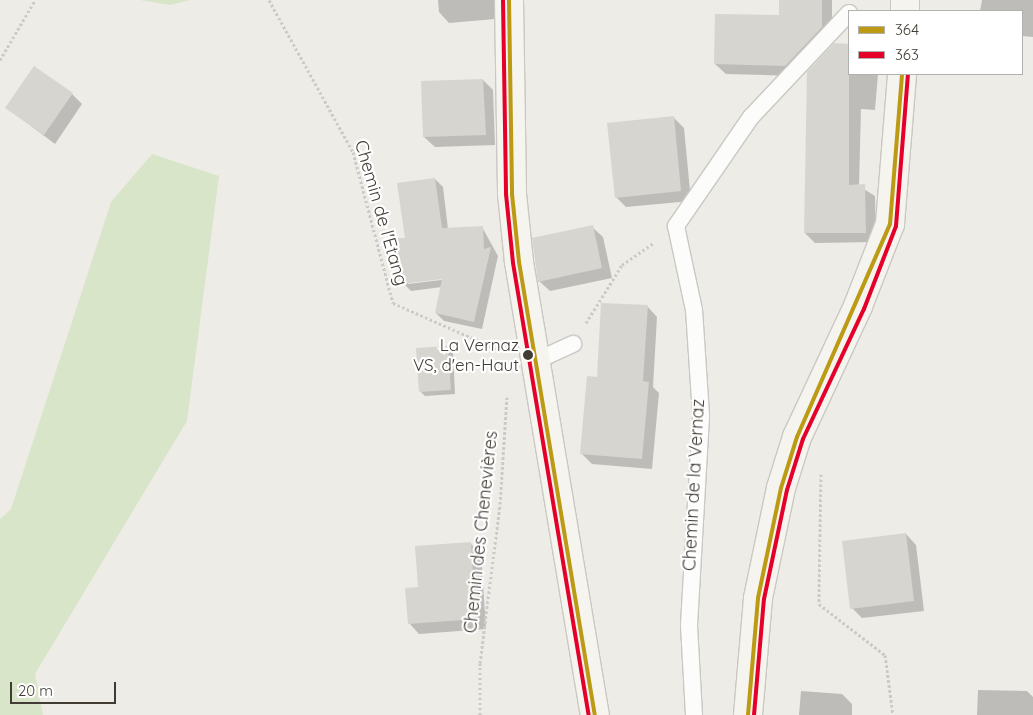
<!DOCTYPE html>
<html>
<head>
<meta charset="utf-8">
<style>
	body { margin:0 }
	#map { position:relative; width:1033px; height:715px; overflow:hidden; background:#edece7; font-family:Quicksand,sans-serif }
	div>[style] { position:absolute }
	.green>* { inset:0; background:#d9e5c9 }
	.shadow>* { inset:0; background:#0003 }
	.building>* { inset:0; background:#d6d5d0 }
	.path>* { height:3px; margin-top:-1.5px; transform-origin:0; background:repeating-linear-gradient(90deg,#cbcac6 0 2.5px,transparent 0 5px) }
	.roads { filter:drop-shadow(1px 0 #c9c8c3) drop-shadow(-1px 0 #c9c8c3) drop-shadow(0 1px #c9c8c3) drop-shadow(0 -1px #c9c8c3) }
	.lane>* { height:16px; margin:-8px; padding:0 8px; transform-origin:8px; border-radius:8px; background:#fcfcfb }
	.secondary>* { height:28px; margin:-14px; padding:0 14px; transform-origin:14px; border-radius:14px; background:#f5f4ee }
	.bus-1>* { height:4px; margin:-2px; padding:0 2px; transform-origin:2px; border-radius:2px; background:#bc9a13 }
	.bus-2>* { height:4px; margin:-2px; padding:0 2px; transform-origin:2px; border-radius:2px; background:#e4002b }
	.dots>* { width:14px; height:14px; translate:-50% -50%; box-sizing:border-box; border:2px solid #fff; border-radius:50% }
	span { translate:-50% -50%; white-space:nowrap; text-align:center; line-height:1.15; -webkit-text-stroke:4.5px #fff; paint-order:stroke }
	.bus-label { font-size:17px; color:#413d35 }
	.right { translate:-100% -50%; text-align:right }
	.street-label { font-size:18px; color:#413d35 }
	.legend { position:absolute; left:848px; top:10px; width:175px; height:65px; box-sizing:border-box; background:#fff; border:1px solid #b3b1ae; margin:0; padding:6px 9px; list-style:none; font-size:15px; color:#413d35 }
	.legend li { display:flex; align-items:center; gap:10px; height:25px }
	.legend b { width:25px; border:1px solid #b3b1ae }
	.scale { position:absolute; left:10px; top:682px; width:106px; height:22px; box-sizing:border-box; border:2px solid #413d35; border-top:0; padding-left:6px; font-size:15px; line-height:18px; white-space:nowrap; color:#413d35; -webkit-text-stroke:4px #fff; paint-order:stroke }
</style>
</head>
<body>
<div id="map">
	<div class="green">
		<div style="clip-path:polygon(140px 0,190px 0,170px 5px)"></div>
		<div style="clip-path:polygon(152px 154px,219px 176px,187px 421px,35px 674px,43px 715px,0 715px,0 519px,11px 509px,111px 202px)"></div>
	</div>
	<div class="shadow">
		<div style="clip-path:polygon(438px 0,494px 0,495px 19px,449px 23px,439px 12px)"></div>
		<div style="clip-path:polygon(780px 0,832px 0,832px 37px,796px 76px,726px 74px,715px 64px,780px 16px)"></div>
		<div style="clip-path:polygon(982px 0,1033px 0,1033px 37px,1022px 36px,1022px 11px,980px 11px)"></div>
		<div style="clip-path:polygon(835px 45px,849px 46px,849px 74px,878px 74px,875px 110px,861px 109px,859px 186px,875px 196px,876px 242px,815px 243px,805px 233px)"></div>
		<div style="clip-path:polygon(483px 80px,493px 90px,495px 145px,435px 147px,424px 137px)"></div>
		<div style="clip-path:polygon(72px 94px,82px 104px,55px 144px,7px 108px)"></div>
		<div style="clip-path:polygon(674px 118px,684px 128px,691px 201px,626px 207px,616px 197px)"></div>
		<div style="clip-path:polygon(evenodd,435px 179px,443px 187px,448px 229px,482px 227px,498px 256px,482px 329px,444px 321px,436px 313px,442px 287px,411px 291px,403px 283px,406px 239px,435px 179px,448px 277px,449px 279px,408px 284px,408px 282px,448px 277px)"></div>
		<div style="clip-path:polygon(592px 227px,603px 237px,612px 278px,550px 291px,539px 281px)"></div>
		<div style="clip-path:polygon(647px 306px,657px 317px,653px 387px,659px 393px,652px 469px,592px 464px,581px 453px)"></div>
		<div style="clip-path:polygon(448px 348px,453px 353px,455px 394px,425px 396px,420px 391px)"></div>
		<div style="clip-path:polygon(906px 534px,916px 545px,924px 611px,862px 618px,852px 608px)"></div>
		<div style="clip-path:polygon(470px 543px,481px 554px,486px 629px,419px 634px,409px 623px)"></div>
		<div style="clip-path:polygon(978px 690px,1027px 691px,1033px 697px,1033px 715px,977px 715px)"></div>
		<div style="clip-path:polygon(801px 691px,842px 694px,852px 704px,852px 715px,799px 715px)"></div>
	</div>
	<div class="building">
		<div style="clip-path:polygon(779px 0,822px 0,822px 27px,785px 66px,714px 64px,715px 14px,779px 15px)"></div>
		<div style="clip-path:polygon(834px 43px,849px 44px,849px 185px,865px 184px,866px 233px,804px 233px,807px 72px)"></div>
		<div style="clip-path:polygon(34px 66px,73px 93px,44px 135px,5px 108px)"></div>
		<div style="clip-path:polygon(483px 79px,486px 135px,423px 137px,421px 81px)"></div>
		<div style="clip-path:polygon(674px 116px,681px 191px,615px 198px,607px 123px)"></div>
		<div style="clip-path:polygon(435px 178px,442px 228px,483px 226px,484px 249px,491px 247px,474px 322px,435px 313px,442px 279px,402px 284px,396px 238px,405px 238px,397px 183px)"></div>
		<div style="clip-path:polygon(593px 225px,602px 268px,538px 282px,532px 238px)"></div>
		<div style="clip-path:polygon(601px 303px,648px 305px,643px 381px,649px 382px,642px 459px,580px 454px,587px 376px,597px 377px)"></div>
		<div style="clip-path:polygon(448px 346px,451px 390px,419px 392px,416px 348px)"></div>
		<div style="clip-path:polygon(906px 533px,914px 601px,850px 609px,842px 541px)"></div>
		<div style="clip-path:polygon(471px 542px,476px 619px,408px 624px,405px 588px,418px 587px,415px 546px)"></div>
	</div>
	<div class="path">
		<div style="left:269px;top:0;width:174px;rotate:61.1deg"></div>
		<div style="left:353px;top:152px;width:156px;rotate:75.2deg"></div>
		<div style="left:393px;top:303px;width:119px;rotate:23.8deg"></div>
		<div style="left:0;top:60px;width:69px;rotate:-59.7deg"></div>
		<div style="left:586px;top:323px;width:68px;rotate:-58.2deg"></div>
		<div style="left:622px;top:265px;width:38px;rotate:-35deg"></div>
		<div style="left:821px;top:474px;width:130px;rotate:90.9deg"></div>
		<div style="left:819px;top:604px;width:83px;rotate:37.7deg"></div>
		<div style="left:885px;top:655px;width:61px;rotate:82.4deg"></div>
		<div style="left:480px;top:715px;width:52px;rotate:-90deg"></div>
		<div style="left:480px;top:663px;width:160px;rotate:-82.8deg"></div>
		<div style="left:500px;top:504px;width:107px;rotate:-86.3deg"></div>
	</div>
	<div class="roads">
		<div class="lane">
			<div style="left:536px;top:361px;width:41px;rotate:-24.7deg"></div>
			<div style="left:694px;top:715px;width:90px;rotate:-93.2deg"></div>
			<div style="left:689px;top:625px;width:210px;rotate:-86.7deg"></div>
			<div style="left:701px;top:415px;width:105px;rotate:-93.8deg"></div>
			<div style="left:694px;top:310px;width:86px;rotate:-102.1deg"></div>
			<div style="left:676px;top:226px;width:132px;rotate:-55.5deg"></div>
			<div style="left:751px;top:117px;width:143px;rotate:-46.7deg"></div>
		</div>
		<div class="secondary">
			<div style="left:509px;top:0;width:194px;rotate:89.1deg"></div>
			<div style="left:512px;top:194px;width:68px;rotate:84.1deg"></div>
			<div style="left:519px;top:262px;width:459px;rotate:80.5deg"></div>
			<div style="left:905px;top:11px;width:11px;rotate:-90deg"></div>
			<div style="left:748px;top:715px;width:117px;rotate:-85.1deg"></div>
			<div style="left:758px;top:598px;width:112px;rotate:-78.2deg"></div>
			<div style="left:781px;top:488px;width:53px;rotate:-72.6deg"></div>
			<div style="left:797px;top:437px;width:145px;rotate:-65deg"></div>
			<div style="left:858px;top:306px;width:88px;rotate:-68.7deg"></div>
			<div style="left:890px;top:224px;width:150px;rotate:-85.4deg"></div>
		</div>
	</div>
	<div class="bus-1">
		<div style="left:509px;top:0;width:194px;rotate:89.1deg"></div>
		<div style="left:512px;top:194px;width:68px;rotate:84.1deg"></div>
		<div style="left:519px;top:262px;width:459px;rotate:80.5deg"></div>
		<div style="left:748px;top:715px;width:117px;rotate:-85.1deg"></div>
		<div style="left:758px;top:598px;width:112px;rotate:-78.2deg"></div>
		<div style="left:781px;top:488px;width:53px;rotate:-72.6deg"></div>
		<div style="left:797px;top:437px;width:232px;rotate:-66.4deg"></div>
		<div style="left:890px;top:224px;width:150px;rotate:-85.4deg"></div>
	</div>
	<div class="bus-2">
		<div style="left:503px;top:0;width:194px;rotate:89.1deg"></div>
		<div style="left:506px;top:194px;width:69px;rotate:84.2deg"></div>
		<div style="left:513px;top:263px;width:458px;rotate:80.5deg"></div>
		<div style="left:754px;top:715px;width:116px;rotate:-85.1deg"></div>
		<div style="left:764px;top:599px;width:111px;rotate:-78.1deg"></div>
		<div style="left:787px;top:490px;width:53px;rotate:-72.6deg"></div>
		<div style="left:803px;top:439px;width:144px;rotate:-64.9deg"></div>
		<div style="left:864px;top:309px;width:89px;rotate:-68.9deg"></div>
		<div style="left:896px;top:226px;width:152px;rotate:-85.5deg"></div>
	</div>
	<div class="dots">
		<div style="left:528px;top:355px;background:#413d35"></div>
	</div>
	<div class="bus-label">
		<span class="right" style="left:519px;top:355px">La Vernaz<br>VS, d'en-Haut</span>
	</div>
	<div class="street-label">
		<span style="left:381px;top:213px;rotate:74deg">Chemin de l'Etang</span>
		<span style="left:694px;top:485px;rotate:-87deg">Chemin de la Vernaz</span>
		<span style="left:481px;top:532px;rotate:-84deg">Chemin des Chenevières</span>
	</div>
	<ul class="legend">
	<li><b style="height:6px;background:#bc9a13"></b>364</li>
	<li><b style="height:6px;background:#e4002b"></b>363</li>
	</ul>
	<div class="scale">20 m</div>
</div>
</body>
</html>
